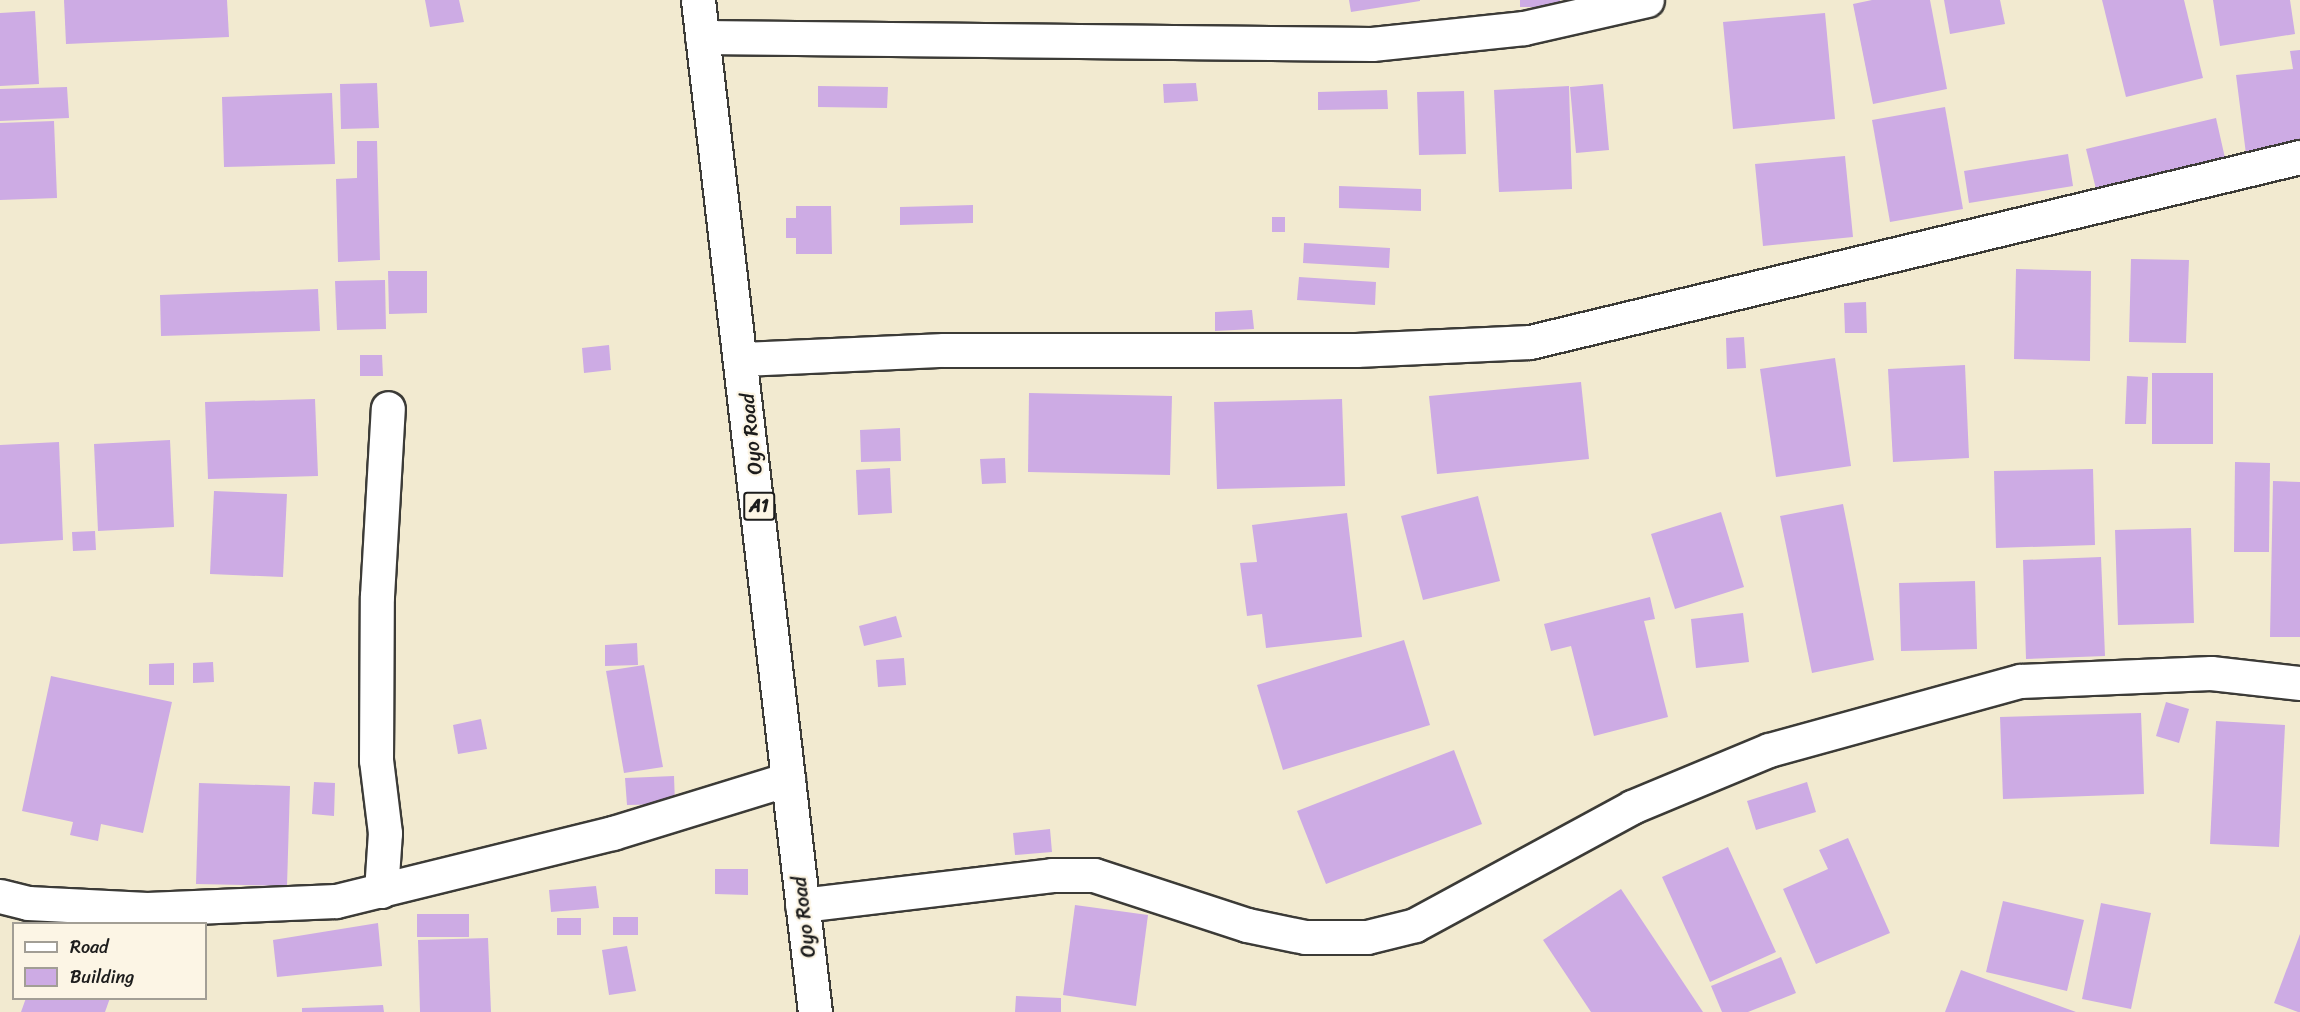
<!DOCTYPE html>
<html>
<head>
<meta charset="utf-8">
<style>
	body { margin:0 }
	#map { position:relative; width:2300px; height:1012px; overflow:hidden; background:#f2ead0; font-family:Sriracha,sans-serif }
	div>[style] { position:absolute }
	.building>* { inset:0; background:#cdabe4 }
	.roads { filter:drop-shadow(2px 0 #3c3b37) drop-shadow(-2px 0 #3c3b37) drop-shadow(0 2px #3c3b37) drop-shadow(0 -2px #3c3b37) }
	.minor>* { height:33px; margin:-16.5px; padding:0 16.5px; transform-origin:16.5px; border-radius:16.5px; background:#fff }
	.highway>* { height:33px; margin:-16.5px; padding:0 16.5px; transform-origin:16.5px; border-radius:16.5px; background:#fff }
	span { translate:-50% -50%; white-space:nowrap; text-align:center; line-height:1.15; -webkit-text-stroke:4.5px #fcf5e5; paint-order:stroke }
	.shield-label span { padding:2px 4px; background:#fcf5e5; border:2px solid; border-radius:4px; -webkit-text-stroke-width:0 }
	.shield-label { font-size:18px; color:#1c1c1c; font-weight:700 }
	.street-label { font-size:20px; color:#1c1c1c }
	.legend { position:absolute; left:12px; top:922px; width:195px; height:78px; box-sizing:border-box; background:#fcf5e5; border:2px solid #a29e95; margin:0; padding:8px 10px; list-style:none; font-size:18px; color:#1c1c1c }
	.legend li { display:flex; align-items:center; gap:12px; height:30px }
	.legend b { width:30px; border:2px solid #a29e95 }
</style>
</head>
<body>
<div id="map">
	<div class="building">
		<div style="clip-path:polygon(64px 0,227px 0,229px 37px,66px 44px)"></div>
		<div style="clip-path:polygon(425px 0,459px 0,464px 22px,430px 27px)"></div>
		<div style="clip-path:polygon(1349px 0,1420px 0,1420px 1px,1351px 12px)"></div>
		<div style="clip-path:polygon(1520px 0,1560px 0,1560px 7px,1520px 7px)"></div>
		<div style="clip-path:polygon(1872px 0,1930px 0,1947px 89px,1873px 104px,1853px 4px)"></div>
		<div style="clip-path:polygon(1944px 0,2000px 0,2005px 24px,1950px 34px)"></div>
		<div style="clip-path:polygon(2102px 0,2184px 0,2203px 78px,2126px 97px)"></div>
		<div style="clip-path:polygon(2213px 0,2290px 0,2295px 34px,2220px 46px)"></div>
		<div style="clip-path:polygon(35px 11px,39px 84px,0 86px,0 13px)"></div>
		<div style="clip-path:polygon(1825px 13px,1835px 119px,1733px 129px,1723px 22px)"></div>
		<div style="clip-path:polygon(2300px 50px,2300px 147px,2246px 154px,2236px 75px,2293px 69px,2290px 51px)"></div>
		<div style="clip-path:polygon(377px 83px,379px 128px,341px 129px,340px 84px)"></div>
		<div style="clip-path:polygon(1196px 83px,1198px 101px,1164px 103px,1163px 84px)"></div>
		<div style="clip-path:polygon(1603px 84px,1609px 150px,1576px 153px,1570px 87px)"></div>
		<div style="clip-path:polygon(818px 86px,888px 87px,887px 108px,818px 107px)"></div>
		<div style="clip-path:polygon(1569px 86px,1572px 189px,1499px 192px,1494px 90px)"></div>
		<div style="clip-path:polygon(67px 87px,69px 118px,0 121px,0 89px)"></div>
		<div style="clip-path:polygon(1387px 90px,1388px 109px,1318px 110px,1318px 92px)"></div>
		<div style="clip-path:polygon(1464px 91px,1466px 154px,1419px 155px,1417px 92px)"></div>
		<div style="clip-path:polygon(332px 93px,335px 164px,224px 167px,222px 97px)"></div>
		<div style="clip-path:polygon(1945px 107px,1963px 209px,1890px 222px,1872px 120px)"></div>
		<div style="clip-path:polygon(2216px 118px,2225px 158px,2096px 189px,2086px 149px)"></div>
		<div style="clip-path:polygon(54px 121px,57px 198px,0 200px,0 123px)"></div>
		<div style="clip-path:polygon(357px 141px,377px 141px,380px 260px,338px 262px,336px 179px,357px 178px)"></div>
		<div style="clip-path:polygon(2068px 154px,2073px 186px,1969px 203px,1964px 171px)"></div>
		<div style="clip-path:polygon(1845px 156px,1853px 237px,1763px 246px,1755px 164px)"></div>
		<div style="clip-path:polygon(1339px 186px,1421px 189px,1421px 211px,1339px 208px)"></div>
		<div style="clip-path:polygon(973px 205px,973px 223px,900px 225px,900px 207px)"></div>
		<div style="clip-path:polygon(796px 206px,831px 206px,832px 254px,796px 254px,796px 238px,786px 238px,786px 218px,796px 218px)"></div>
		<div style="clip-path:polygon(1272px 217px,1285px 217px,1285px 232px,1272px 232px)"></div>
		<div style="clip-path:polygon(1304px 243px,1390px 248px,1389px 268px,1303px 263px)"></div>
		<div style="clip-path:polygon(2131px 259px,2189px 260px,2186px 343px,2129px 342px)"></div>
		<div style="clip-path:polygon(2016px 269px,2091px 271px,2090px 361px,2014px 359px)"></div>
		<div style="clip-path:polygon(388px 271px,427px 271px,427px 313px,389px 314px)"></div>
		<div style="clip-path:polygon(1299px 277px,1376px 282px,1375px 305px,1297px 300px)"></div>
		<div style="clip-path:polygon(385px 280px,386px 329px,337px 330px,335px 281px)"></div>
		<div style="clip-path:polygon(318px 289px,320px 331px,161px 336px,160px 295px)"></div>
		<div style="clip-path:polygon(1866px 302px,1867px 333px,1845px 333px,1844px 303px)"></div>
		<div style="clip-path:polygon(1252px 310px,1254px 329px,1215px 331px,1215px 312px)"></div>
		<div style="clip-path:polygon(1744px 337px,1746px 368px,1727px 369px,1726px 338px)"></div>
		<div style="clip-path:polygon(609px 345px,611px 370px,584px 373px,582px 348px)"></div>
		<div style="clip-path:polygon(360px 355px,382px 355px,383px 376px,360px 376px)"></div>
		<div style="clip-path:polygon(1835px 358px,1851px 466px,1776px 477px,1760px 369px)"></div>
		<div style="clip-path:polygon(1965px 365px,1969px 458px,1893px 462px,1888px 369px)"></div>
		<div style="clip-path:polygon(2152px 373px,2213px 373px,2213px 444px,2152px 444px)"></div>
		<div style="clip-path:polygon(2127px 376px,2148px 377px,2146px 424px,2125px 424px)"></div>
		<div style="clip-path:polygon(1581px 382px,1589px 459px,1437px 474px,1429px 396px)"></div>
		<div style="clip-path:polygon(1029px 393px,1172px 396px,1170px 475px,1028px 472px)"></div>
		<div style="clip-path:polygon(315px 399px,318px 476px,208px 479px,205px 402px)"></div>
		<div style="clip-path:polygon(1342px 399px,1345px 486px,1217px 489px,1214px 402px)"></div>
		<div style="clip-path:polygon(900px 428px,901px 461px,861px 462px,860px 430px)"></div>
		<div style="clip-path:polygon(170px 440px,174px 527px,98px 531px,94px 444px)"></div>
		<div style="clip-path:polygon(59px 442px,63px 540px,0 544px,0 445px)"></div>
		<div style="clip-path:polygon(1005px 458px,1006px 483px,982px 484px,980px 459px)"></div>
		<div style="clip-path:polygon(2235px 462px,2270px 463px,2269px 552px,2234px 552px)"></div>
		<div style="clip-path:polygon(890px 468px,892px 513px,858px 515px,856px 470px)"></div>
		<div style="clip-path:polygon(2093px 469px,2095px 545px,1996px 548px,1994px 471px)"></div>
		<div style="clip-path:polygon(2273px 481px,2300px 482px,2300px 637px,2270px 637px)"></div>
		<div style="clip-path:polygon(214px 491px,287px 494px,283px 577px,210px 574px)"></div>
		<div style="clip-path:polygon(1478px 496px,1500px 581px,1423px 600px,1401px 516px)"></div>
		<div style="clip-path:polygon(1843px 504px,1874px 660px,1812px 673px,1780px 516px)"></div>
		<div style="clip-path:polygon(1721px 512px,1744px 587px,1675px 609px,1651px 534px)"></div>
		<div style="clip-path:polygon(1347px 513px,1362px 637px,1266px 648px,1262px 614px,1247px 616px,1240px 563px,1257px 562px,1252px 525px)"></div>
		<div style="clip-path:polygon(2191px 528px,2194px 623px,2118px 625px,2115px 530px)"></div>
		<div style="clip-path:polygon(95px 531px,96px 550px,73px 551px,72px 532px)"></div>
		<div style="clip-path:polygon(2101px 557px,2105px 656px,2026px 659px,2023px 560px)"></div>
		<div style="clip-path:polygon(1975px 581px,1977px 649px,1901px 651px,1899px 583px)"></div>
		<div style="clip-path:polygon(1650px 597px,1655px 619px,1644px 621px,1668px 717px,1594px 736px,1571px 646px,1551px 651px,1544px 624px)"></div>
		<div style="clip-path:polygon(1743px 613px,1749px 662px,1696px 668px,1691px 619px)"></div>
		<div style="clip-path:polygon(896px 616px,902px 637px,864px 646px,859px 626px)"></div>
		<div style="clip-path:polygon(1404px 640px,1430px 725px,1283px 770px,1257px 685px)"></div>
		<div style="clip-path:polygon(637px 643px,638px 665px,605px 666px,605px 645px)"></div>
		<div style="clip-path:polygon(904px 658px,906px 685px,878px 687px,876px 660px)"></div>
		<div style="clip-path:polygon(213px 662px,214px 682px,193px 683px,193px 663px)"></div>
		<div style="clip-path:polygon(174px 663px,174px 685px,149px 685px,149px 664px)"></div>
		<div style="clip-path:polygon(644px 665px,663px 767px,624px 773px,606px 671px)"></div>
		<div style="clip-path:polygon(51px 676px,172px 702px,143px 833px,101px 824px,98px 841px,70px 835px,73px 822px,22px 811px)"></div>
		<div style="clip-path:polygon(2166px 702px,2189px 709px,2179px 743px,2156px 736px)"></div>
		<div style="clip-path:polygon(2141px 713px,2144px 794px,2003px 799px,2000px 717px)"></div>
		<div style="clip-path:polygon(481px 719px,487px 749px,458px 754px,453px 725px)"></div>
		<div style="clip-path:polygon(2216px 721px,2285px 725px,2279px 847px,2210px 844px)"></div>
		<div style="clip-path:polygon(1454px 750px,1482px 824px,1326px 884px,1297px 811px)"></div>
		<div style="clip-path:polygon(674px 776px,675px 804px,627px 805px,625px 778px)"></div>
		<div style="clip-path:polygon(314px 782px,335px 783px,334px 816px,312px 814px)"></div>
		<div style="clip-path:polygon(1807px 782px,1816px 812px,1756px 830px,1747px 801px)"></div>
		<div style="clip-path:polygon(199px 783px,290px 786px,287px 886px,196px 884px)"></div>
		<div style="clip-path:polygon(1050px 829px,1052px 852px,1015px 855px,1013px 833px)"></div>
		<div style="clip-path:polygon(1848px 838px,1890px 933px,1816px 964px,1783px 889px,1828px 869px,1819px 850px)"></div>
		<div style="clip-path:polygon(1728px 847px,1776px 952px,1710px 982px,1662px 877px)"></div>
		<div style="clip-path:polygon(715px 869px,748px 869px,748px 895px,715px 894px)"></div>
		<div style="clip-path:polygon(596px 886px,599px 908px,551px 912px,549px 890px)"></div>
		<div style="clip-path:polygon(1621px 889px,1703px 1012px,1591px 1012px,1543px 940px)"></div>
		<div style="clip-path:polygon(2003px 901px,2084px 920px,2067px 991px,1986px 972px)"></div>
		<div style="clip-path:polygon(2101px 903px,2151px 913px,2131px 1009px,2082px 999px)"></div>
		<div style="clip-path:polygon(1075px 905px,1148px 915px,1136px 1006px,1063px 995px)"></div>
		<div style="clip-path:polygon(417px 914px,469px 914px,469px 937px,417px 937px)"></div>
		<div style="clip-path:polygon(613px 917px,638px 917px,638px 935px,613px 935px)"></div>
		<div style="clip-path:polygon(557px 918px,581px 918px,581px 935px,557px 935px)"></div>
		<div style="clip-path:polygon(378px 923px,382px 966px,277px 977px,273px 940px)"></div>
		<div style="clip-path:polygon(2300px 934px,2300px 1012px,2298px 1012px,2274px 1003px)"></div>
		<div style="clip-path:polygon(488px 938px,491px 1012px,420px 1012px,418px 940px)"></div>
		<div style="clip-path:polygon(627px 946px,636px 991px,609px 995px,602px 950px)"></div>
		<div style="clip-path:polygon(1781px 957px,1796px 993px,1748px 1012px,1722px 1012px,1711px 986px)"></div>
		<div style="clip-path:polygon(1961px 970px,2076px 1012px,1945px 1012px)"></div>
		<div style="clip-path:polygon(1016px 996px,1061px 998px,1061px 1012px,1015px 1012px)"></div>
		<div style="clip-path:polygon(26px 998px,110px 998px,105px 1012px,21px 1012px)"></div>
		<div style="clip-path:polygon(383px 1005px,384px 1012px,302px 1012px,302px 1008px)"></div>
	</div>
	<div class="roads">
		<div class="minor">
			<div style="left:702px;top:37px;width:670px;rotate:0.6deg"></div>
			<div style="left:1372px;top:44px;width:153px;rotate:-6deg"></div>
			<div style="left:1524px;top:28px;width:126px;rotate:-12.8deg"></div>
			<div style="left:743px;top:359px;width:201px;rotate:-2.6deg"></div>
			<div style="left:944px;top:350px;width:412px"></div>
			<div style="left:1356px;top:350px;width:174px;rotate:-2.6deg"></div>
			<div style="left:1530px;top:342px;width:792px;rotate:-13.51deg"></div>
			<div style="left:381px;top:891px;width:58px;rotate:-86.1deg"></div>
			<div style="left:385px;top:833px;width:74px;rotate:-97deg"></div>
			<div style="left:376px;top:760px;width:164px;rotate:-89.7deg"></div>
			<div style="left:377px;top:596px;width:188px;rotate:-86.7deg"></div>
			<div style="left:0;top:896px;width:29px;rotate:14deg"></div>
			<div style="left:28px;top:903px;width:119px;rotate:2.9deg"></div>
			<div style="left:147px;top:909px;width:189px;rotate:-2.4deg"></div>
			<div style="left:336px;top:901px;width:285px;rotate:-13.8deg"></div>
			<div style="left:613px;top:833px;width:183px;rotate:-17.1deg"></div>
			<div style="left:802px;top:905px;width:252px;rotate:-6.8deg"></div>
			<div style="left:1052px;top:875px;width:42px"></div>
			<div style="left:1094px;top:875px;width:161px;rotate:18.1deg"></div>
			<div style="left:1247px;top:925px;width:59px;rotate:11.7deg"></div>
			<div style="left:1305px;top:937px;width:62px"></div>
			<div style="left:1367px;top:937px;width:49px;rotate:-14deg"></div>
			<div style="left:1415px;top:925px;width:247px;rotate:-28.5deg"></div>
			<div style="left:1632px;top:807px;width:148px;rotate:-22.6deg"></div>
			<div style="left:1769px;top:750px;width:260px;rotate:-15.4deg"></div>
			<div style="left:2020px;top:681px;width:191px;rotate:-2.4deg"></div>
			<div style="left:2211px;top:673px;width:90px;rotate:6.4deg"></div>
		</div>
		<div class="highway">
			<div style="left:698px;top:0;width:1019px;rotate:83.41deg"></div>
		</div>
	</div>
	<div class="shield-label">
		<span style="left:759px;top:506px">A1</span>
	</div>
	<div class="street-label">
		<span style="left:751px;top:434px;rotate:-96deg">Oyo Road</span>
		<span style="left:804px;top:917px;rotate:-97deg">Oyo Road</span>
	</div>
	<ul class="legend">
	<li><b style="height:8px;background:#fff"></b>Road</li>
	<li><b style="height:16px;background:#cdabe4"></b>Building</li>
	</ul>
</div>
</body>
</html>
